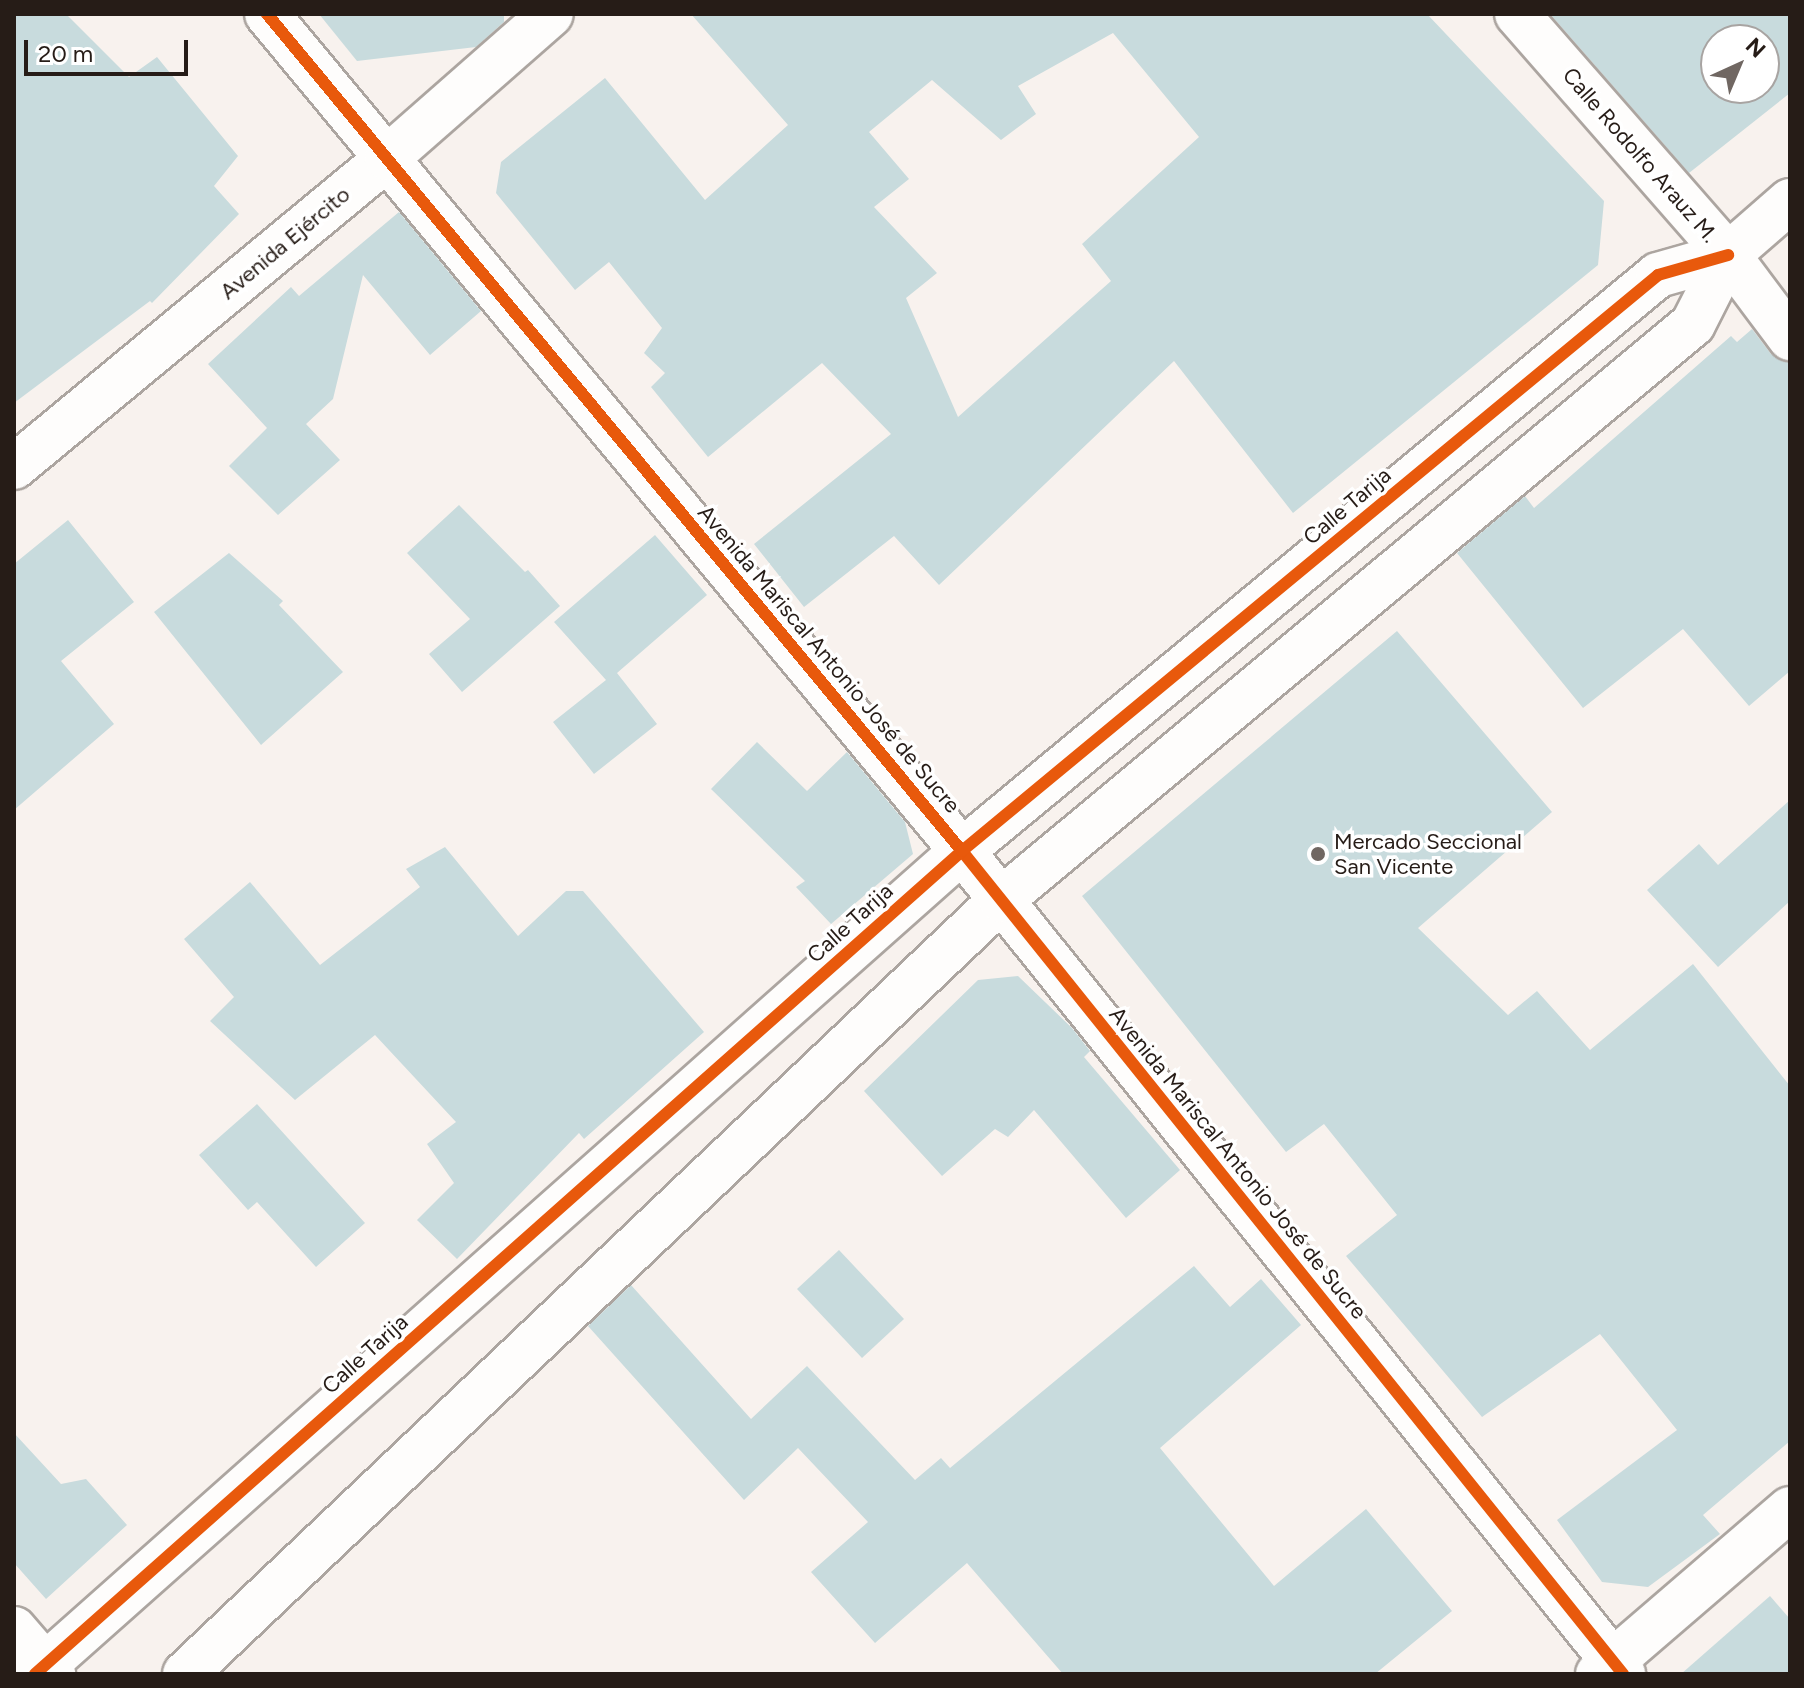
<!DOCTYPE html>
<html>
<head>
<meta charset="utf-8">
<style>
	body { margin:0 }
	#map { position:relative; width:1804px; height:1688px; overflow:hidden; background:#f8f2ee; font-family:Figtree,sans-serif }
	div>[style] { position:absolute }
	.building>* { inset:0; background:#c8dbdd }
	.roads { filter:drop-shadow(2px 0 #aca5a0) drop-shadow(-2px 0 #aca5a0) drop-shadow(0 2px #aca5a0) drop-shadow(0 -2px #aca5a0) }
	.street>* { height:44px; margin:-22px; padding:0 22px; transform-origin:22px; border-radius:22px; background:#fefdfc }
	.secondary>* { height:44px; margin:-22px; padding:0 22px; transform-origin:22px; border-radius:22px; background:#fefdfc }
	.cycleway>* { height:12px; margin:-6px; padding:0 6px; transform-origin:6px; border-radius:6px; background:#e8590c }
	.dots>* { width:22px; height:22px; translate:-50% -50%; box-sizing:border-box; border:4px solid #fff; border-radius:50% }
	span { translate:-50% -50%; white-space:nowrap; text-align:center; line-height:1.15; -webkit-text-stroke:7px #fff; paint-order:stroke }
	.street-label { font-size:22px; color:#261c17 }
	.poi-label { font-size:22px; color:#261c17 }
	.left { translate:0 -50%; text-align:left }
	.frame { position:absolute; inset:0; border:16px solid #261c17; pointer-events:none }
	.north { position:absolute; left:1700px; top:24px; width:80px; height:80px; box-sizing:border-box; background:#fff; border:2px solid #a8a4a2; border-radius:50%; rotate:44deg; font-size:22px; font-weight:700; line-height:32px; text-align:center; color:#261c17 }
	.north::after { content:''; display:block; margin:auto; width:28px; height:36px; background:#706762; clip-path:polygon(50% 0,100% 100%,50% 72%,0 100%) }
	.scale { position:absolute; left:24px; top:40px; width:164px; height:36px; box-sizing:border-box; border:4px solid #261c17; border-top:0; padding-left:10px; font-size:24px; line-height:28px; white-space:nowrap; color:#261c17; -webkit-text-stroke:6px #fff; paint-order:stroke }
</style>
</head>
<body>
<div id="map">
	<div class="building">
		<div style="clip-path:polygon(14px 14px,66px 14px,129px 77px,157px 57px,238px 156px,214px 186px,239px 214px,152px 303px,150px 301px,14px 403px)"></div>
		<div style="clip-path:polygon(319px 14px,504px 14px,504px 22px,476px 47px,357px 61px)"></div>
		<div style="clip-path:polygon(evenodd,691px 14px,1427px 14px,1604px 201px,1598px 265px,1293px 513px,1174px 361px,939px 585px,894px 536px,804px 607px,754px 544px,891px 434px,822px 363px,708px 457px,651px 387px,665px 373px,644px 353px,662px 328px,609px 262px,575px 290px,496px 193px,501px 162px,605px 78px,705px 200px,788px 125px,691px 14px,1113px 33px,1199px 137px,1082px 244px,1111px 281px,958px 417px,906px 298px,937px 273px,874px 207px,909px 179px,869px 132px,932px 80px,1001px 140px,1036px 114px,1018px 86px,1113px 33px)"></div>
		<div style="clip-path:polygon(evenodd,1550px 14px,1790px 14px,1790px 93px,1689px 173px,1550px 14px,1716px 40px,1764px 40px,1764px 88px,1716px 88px,1716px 40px)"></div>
		<div style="clip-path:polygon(399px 212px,481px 311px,430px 355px,363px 275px,333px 399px,306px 424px,340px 460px,278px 515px,229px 466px,267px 428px,208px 364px,291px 287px,299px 296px)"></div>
		<div style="clip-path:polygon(1752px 329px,1771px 354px,1790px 362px,1790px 671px,1749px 706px,1683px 629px,1583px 708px,1457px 553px,1525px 496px,1534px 508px,1731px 336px,1737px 342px)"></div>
		<div style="clip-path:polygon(459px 505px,525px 572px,528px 570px,560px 606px,462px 692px,429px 654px,470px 619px,407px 553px)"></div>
		<div style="clip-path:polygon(68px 520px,134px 602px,61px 661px,114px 724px,14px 810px,14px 564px)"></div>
		<div style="clip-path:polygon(655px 535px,707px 595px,617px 673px,657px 724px,594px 774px,553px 722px,606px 680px,554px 622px)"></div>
		<div style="clip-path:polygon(229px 553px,283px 601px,279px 605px,343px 672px,261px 745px,154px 612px)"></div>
		<div style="clip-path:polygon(1397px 631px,1552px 812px,1418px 928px,1508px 1015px,1537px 991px,1590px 1050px,1693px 964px,1790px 1086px,1790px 1441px,1703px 1515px,1720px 1534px,1648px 1587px,1602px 1582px,1557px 1520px,1677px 1430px,1600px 1334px,1482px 1417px,1346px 1256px,1397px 1215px,1324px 1124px,1286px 1152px,1082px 896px)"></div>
		<div style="clip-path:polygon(757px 742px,807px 791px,847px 752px,905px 822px,913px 854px,831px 924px,796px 887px,805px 881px,711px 789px)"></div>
		<div style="clip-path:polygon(1790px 800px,1790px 901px,1718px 967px,1647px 890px,1699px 844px,1718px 865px)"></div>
		<div style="clip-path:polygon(445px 847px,518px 936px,566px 891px,583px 891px,704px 1032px,584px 1139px,579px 1133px,457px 1259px,417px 1220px,454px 1183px,427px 1144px,456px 1122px,375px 1035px,295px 1100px,210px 1021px,234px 997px,184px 939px,250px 882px,320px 965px,420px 887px,406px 869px)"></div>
		<div style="clip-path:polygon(1018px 976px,1072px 1028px,1090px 1051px,1084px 1057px,1180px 1170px,1126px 1218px,1034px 1110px,1008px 1137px,995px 1129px,942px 1176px,864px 1091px,978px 980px)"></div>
		<div style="clip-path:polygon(257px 1104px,365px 1223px,316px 1267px,257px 1202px,248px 1210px,199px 1155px)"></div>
		<div style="clip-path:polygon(839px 1250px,904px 1319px,862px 1358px,797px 1289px)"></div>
		<div style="clip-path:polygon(1194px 1266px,1230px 1307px,1261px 1279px,1301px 1325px,1160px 1448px,1274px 1586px,1366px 1509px,1452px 1611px,1375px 1674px,1063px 1674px,967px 1563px,875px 1643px,811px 1572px,868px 1522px,798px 1448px,744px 1500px,588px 1326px,631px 1285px,751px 1419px,807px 1366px,915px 1480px,941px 1458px,950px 1468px)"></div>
		<div style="clip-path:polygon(14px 1433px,61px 1484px,86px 1479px,127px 1525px,46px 1599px,14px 1563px)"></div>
		<div style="clip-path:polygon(1770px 1596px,1790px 1619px,1790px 1674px,1681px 1674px)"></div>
	</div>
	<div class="roads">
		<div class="street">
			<div style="left:267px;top:14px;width:1088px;rotate:50.3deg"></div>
			<div style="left:962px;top:851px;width:1056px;rotate:51.23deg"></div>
			<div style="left:1517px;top:14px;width:320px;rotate:48.8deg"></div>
			<div style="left:1728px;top:255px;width:104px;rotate:53.2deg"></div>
			<div style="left:14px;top:467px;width:484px;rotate:-39.6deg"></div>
			<div style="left:387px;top:158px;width:218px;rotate:-41.3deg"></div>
			<div style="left:14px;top:1629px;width:60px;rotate:49.1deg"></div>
			<div style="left:1598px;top:1674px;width:253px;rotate:-40.7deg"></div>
		</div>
		<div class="secondary">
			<div style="left:35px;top:1674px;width:1240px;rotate:-41.6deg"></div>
			<div style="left:962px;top:851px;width:903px;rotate:-39.61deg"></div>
			<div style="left:1658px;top:275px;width:73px;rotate:-15.9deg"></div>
			<div style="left:185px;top:1674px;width:1125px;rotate:-43.49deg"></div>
			<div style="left:1001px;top:900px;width:900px;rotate:-39.77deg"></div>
			<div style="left:1693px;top:324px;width:77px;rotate:-63.1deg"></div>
			<div style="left:1728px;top:255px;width:82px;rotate:-41.1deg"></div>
		</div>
	</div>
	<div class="cycleway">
		<div style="left:267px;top:14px;width:1088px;rotate:50.3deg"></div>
		<div style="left:962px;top:851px;width:1056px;rotate:51.23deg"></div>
		<div style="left:35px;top:1674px;width:1240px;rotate:-41.6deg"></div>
		<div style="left:962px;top:851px;width:903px;rotate:-39.61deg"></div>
		<div style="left:1658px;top:275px;width:73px;rotate:-15.9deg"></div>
	</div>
	<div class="dots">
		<div style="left:1318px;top:854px;background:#706762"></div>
	</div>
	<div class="street-label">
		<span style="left:1640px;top:155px;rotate:49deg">Calle Rodolfo Arauz M.</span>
		<span style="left:285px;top:243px;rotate:-40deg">Avenida Ejército</span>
		<span style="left:1347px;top:506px;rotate:-40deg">Calle Tarija</span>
		<span style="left:829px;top:659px;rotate:50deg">Avenida Mariscal Antonio José de Sucre</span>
		<span style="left:850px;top:923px;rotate:-42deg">Calle Tarija</span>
		<span style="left:1238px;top:1163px;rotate:51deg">Avenida Mariscal Antonio José de Sucre</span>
		<span style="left:365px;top:1354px;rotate:-42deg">Calle Tarija</span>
	</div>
	<div class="poi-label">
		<span class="left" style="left:1334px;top:854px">Mercado Seccional<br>San Vicente</span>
	</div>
	<div class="frame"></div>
	<div class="north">N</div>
	<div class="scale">20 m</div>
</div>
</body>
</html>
